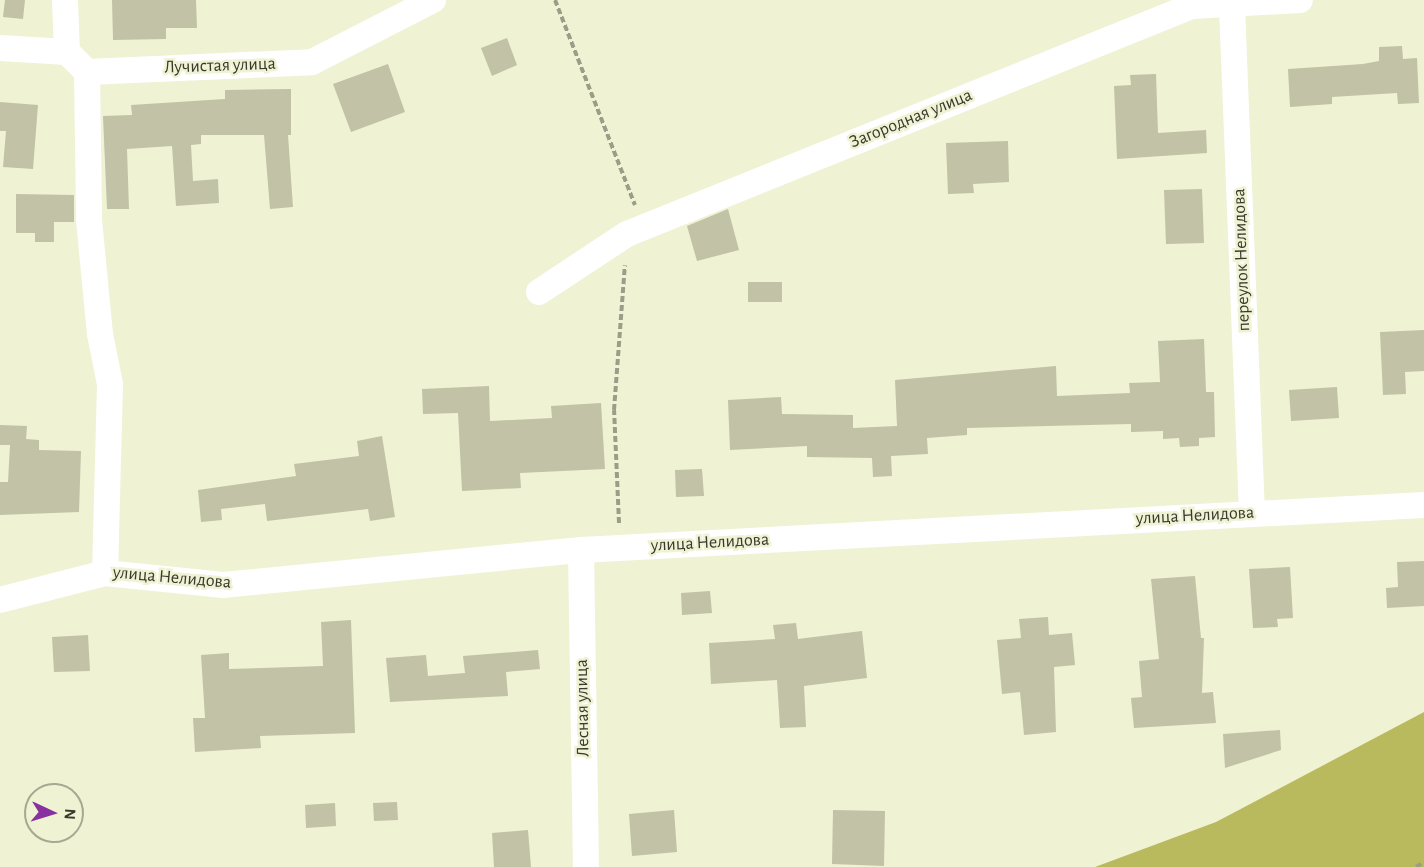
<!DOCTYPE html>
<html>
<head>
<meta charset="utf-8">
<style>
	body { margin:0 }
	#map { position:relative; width:1424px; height:867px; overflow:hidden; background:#f0f2d4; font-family:"Alegreya Sans",sans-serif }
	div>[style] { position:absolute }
	.forest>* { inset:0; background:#b9b95d }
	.building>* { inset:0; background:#c1c2a6 }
	.path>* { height:4px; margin-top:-2px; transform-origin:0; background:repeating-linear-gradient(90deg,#9c9d88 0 6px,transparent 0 9px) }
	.minor>* { height:26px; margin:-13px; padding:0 13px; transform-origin:13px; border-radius:13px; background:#fff }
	span { translate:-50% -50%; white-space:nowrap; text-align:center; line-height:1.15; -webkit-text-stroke:5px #f0f2d4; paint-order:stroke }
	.street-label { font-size:18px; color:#39392d }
	.north { position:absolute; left:24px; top:783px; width:60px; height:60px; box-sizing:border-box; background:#f0f2d4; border:2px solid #a7a891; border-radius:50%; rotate:94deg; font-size:16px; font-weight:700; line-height:24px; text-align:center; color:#39392d }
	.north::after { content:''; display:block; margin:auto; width:21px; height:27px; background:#89329f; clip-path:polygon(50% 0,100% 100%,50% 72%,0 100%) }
</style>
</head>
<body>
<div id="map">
	<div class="forest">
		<div style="clip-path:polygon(1424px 712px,1424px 867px,1095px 867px,1216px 822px)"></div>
	</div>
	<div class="building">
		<div style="clip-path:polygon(5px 0,25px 0,23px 19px,3px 17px)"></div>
		<div style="clip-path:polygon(112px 0,196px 0,197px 28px,166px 28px,166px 39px,113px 40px)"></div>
		<div style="clip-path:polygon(507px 38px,517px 65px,492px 76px,481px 48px)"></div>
		<div style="clip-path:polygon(1402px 46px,1403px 59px,1417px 58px,1419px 103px,1398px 104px,1397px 93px,1332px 97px,1332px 104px,1290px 107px,1288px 69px,1363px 64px,1379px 61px,1379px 47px)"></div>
		<div style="clip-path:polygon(388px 64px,405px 112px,351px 132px,333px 84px)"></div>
		<div style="clip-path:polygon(1156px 74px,1158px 133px,1206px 130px,1207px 153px,1117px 159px,1114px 86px,1131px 85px,1130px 75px)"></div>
		<div style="clip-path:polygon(291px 89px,291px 135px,288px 135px,293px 207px,270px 209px,264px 135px,201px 135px,201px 144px,191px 145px,193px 181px,218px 179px,219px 203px,176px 206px,172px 146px,127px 149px,129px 209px,107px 209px,103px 116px,132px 115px,131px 105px,225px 99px,225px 90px)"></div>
		<div style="clip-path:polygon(0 102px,38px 105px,33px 169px,3px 167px,6px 131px,0 131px)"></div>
		<div style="clip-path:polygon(1008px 141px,1009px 182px,973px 184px,974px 193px,948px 194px,946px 143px)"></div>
		<div style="clip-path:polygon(1202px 189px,1204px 243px,1166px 244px,1164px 190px)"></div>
		<div style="clip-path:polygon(16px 194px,74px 195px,74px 222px,54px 222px,54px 242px,35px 242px,35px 233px,16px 233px)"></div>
		<div style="clip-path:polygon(728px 209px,739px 250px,697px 261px,687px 226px)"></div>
		<div style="clip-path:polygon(748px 282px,782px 282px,782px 302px,748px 302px)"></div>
		<div style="clip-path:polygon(1424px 330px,1424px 371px,1405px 372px,1406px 394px,1383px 395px,1380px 332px)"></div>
		<div style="clip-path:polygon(1204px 339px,1206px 392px,1214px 392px,1215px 437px,1199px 438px,1199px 446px,1180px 447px,1179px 438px,1163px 439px,1163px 431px,1131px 432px,1131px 424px,967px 428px,967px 435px,927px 438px,928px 454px,891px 456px,892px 476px,873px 477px,872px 458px,807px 457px,807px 446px,730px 450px,728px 400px,781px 397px,782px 414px,853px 415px,853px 428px,897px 426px,895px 380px,1056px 366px,1057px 396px,1130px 393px,1129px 383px,1160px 382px,1158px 341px)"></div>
		<div style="clip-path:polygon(489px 386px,490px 421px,552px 418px,551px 406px,601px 403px,605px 469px,520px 473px,521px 488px,462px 491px,458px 413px,423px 414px,422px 389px)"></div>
		<div style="clip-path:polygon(1337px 387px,1339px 418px,1291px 421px,1289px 390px)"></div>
		<div style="clip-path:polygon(0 425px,27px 426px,26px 439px,39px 440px,39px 450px,81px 451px,79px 512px,0 515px,0 482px,8px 482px,10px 445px,0 445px)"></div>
		<div style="clip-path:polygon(382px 436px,395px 517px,370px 521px,368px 509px,267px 521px,265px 504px,221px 509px,222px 520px,201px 522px,198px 490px,296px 476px,294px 464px,359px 456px,357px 441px)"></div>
		<div style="clip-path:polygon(702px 469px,704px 496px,676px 497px,675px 470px)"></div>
		<div style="clip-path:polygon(1424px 561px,1424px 606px,1387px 608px,1386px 588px,1398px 587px,1397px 562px)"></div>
		<div style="clip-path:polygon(1290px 567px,1293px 618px,1277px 619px,1278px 627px,1253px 628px,1249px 569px)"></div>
		<div style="clip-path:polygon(1195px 576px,1201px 638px,1204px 638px,1202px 693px,1213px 692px,1216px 723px,1134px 728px,1131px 698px,1142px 697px,1139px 661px,1159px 659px,1151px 579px)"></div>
		<div style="clip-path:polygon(710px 591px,712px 613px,682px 615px,681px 593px)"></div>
		<div style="clip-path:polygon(1048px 617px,1049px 635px,1072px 633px,1075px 665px,1054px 667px,1056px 732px,1024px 735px,1020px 692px,1002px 694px,997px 640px,1021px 638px,1019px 619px)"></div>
		<div style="clip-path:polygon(351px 620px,355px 733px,260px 736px,261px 748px,195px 752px,193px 718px,205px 718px,201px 655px,229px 653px,229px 669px,323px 666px,321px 622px)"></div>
		<div style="clip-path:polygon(796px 623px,798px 639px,862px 631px,867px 678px,804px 686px,806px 727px,780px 728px,777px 680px,711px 684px,709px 643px,775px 639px,773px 625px)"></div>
		<div style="clip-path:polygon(88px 635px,90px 671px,54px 672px,52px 637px)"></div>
		<div style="clip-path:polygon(538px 650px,540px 669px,506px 672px,508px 696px,390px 702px,386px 658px,426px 655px,428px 676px,465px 673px,463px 656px)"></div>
		<div style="clip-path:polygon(1280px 730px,1281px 750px,1225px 768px,1223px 734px)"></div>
		<div style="clip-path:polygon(397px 802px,398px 820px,374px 821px,373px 803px)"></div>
		<div style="clip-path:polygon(335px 803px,336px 826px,306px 828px,305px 805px)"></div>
		<div style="clip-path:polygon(674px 810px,677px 852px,632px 856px,629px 814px)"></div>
		<div style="clip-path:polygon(833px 810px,885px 811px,884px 866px,832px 864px)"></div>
		<div style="clip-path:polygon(528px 830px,531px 867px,494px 867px,492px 833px)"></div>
	</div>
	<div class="path">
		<div style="left:555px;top:0;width:220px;rotate:68.7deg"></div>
		<div style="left:619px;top:523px;width:113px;rotate:-92.5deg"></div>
		<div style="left:614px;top:410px;width:145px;rotate:-85.7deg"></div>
		<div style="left:1416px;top:867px;width:9px;rotate:-32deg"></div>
	</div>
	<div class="minor">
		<div style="left:65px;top:0;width:52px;rotate:87.8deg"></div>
		<div style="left:1232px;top:7px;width:506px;rotate:87.74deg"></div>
		<div style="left:0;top:48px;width:67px;rotate:3.4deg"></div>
		<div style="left:67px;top:52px;width:28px;rotate:45deg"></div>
		<div style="left:87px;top:72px;width:225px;rotate:-2.5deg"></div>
		<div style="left:312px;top:62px;width:136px;rotate:-27.1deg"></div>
		<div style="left:87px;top:72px;width:148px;rotate:89.2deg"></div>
		<div style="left:89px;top:220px;width:115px;rotate:84.5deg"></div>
		<div style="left:100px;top:334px;width:51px;rotate:78.7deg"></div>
		<div style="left:110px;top:384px;width:189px;rotate:91.5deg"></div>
		<div style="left:539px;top:292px;width:105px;rotate:-33.4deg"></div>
		<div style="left:627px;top:234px;width:609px;rotate:-21.98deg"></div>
		<div style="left:1192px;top:6px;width:108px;rotate:-3.2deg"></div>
		<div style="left:581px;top:550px;width:317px;rotate:89.1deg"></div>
		<div style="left:0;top:600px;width:108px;rotate:-14.4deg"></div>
		<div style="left:105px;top:573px;width:119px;rotate:5.8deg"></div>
		<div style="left:223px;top:585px;width:360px;rotate:-5.6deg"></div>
		<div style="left:581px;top:550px;width:844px;rotate:-3.06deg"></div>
	</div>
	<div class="street-label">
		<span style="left:220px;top:66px;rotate:-2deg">Лучистая улица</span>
		<span style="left:911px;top:119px;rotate:-22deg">Загородная улица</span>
		<span style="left:1242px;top:260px;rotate:-92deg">переулок Нелидова</span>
		<span style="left:1195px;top:516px;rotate:-3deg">улица Нелидова</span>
		<span style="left:710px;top:543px;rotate:-3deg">улица Нелидова</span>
		<span style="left:172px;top:578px;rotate:5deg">улица Нелидова</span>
		<span style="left:583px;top:708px;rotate:-91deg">Лесная улица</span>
	</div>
	<div class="north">N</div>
</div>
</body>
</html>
